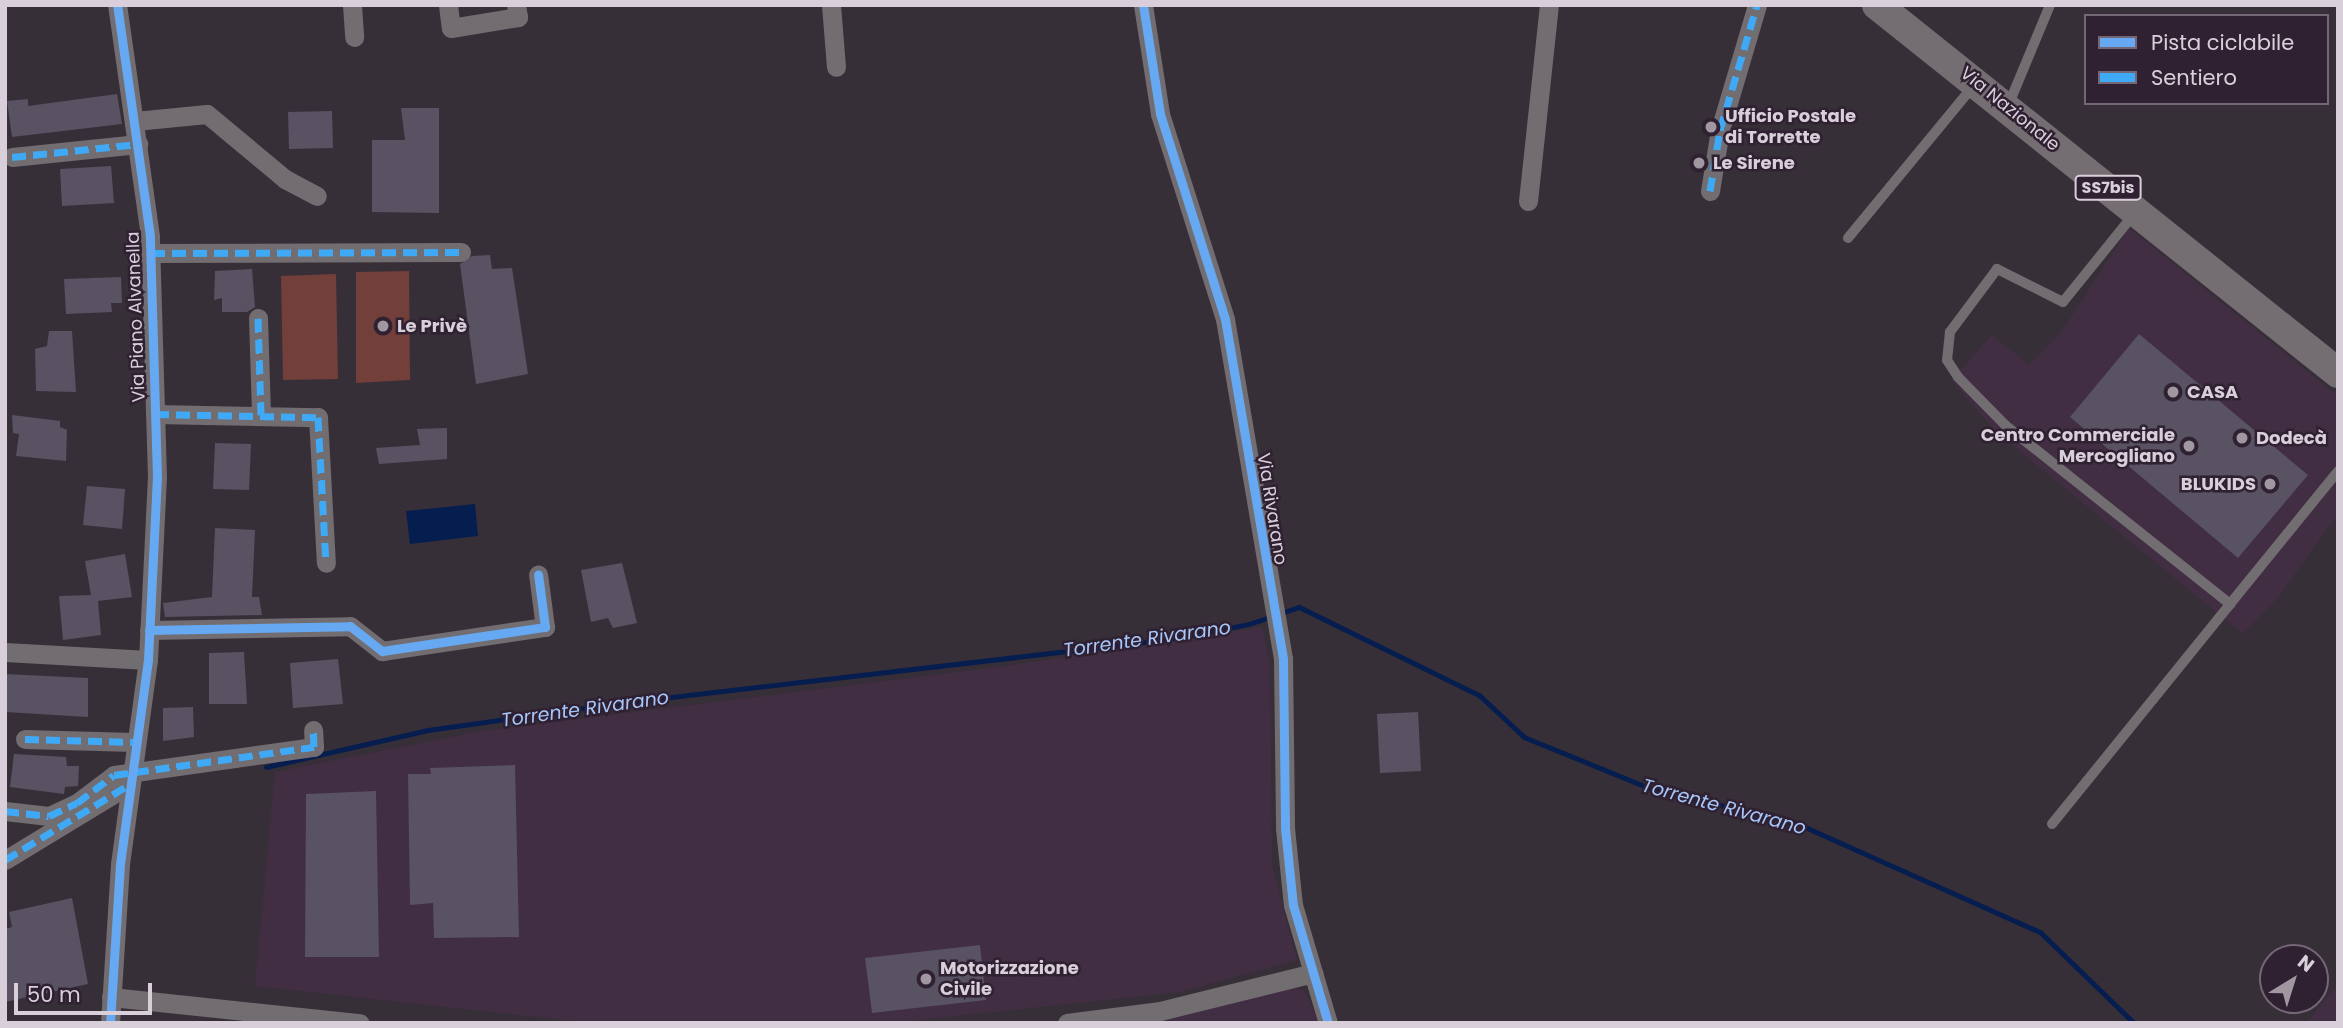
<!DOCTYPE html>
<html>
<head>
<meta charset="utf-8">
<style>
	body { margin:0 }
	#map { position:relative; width:2343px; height:1028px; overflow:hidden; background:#372f38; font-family:Poppins,sans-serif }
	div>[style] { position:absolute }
	.built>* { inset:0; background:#412e43 }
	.green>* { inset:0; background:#733f3b }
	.water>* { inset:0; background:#051d4f }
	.stream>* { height:5px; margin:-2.5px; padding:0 2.5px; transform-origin:2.5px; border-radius:2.5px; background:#051d4f }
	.building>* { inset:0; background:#585263 }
	.service>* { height:10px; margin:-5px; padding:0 5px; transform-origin:5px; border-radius:5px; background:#726d70 }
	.minor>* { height:19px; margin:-9.5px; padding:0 9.5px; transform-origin:9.5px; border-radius:9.5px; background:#726d70 }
	.primary>* { height:30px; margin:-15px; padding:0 15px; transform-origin:15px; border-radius:15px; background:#746e73 }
	.quiet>* { height:7px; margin-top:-3.5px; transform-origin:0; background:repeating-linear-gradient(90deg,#3fa9f5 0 14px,transparent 0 21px) }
	.cycleway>* { height:9px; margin:-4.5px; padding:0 4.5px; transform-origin:4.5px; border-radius:4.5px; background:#66a8f1 }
	.dots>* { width:19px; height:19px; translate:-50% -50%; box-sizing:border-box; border:4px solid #302132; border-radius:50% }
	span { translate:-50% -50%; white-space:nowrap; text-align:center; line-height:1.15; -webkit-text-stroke:5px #302132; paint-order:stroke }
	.shield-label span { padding:2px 5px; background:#302132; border:2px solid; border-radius:5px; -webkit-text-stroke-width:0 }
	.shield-label { font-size:16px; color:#d9cfda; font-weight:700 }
	.street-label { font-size:18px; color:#d9cfda }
	.poi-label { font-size:18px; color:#d9cfda; font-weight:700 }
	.left { translate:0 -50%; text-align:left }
	.right { translate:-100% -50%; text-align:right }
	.water-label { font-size:19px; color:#a7c7fb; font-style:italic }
	.frame { position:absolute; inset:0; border:7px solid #d9cfda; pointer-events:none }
	.legend { position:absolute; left:2084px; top:14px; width:245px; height:91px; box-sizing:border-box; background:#302132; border:2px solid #746775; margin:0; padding:9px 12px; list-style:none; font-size:21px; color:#d9cfda }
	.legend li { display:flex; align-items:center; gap:14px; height:35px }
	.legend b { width:35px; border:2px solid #746775 }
	.north { position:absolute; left:2259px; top:944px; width:70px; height:70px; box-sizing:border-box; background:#302132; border:2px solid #746775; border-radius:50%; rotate:38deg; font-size:19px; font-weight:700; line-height:28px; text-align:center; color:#d9cfda }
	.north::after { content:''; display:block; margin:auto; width:24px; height:32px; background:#a097a1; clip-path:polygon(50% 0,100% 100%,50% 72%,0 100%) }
	.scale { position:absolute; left:14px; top:983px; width:138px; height:32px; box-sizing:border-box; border:4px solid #d9cfda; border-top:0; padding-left:9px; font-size:21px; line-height:24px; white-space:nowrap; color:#d9cfda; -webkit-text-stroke:5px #302132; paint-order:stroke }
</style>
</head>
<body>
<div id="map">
	<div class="built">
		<div style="clip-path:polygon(2129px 228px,2338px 396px,2338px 514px,2279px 596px,2243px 634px,1993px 429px,1952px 380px,1992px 335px,2029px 365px,2062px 331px)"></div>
		<div style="clip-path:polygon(1262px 627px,1270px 664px,1272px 866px,1297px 960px,1180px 992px,891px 1023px,591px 1023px,255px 986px,275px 772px,481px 731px,1006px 666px)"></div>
		<div style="clip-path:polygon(2338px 983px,2338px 1023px,2307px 1023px)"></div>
		<div style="clip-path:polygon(1294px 988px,1304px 991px,1320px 1023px,1139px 1023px)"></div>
	</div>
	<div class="green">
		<div style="clip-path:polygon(409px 271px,410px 380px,356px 383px,356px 272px)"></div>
		<div style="clip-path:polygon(336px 274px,338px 379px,283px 380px,281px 276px)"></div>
	</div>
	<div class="water">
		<div style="clip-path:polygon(475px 504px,478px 536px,410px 544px,406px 511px)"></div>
	</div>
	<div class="stream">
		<div style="left:266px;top:767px;width:166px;rotate:-12.9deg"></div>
		<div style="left:428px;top:730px;width:202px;rotate:-8deg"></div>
		<div style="left:628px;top:702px;width:539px;rotate:-6.61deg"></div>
		<div style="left:1163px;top:640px;width:87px;rotate:-10.5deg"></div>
		<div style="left:1249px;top:624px;width:53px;rotate:-18.8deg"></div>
		<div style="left:1299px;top:607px;width:200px;rotate:26.1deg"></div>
		<div style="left:1479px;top:695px;width:62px;rotate:43deg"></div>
		<div style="left:1524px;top:737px;width:135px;rotate:22.2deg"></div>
		<div style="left:1649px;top:788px;width:151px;rotate:13.4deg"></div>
		<div style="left:1796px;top:823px;width:267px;rotate:24.1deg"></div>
		<div style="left:2040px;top:932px;width:131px;rotate:44.1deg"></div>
	</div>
	<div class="building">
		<div style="clip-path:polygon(117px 94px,122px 124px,12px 137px,7px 101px,28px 99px,28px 106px)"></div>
		<div style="clip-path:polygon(401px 108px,439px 108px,439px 213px,372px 212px,372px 140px,405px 140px)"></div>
		<div style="clip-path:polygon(332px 111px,333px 148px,289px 149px,288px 112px)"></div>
		<div style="clip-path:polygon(111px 166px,114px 203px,62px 206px,60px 169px)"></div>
		<div style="clip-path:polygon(490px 255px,492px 269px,512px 268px,528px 374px,476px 384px,460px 264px,472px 256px)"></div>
		<div style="clip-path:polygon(252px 269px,255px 307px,247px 312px,222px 312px,222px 298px,214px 300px,215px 271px)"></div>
		<div style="clip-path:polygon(121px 277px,122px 303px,111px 303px,112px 312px,66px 314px,64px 279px)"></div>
		<div style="clip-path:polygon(49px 331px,72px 331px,76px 392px,36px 391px,35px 349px,47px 346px)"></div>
		<div style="clip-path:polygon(2139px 334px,2308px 475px,2238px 558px,2070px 417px)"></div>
		<div style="clip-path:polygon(12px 415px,60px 421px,60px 427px,67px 430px,66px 461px,16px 456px,19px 434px,13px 433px)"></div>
		<div style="clip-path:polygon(447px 428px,447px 459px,379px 464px,376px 448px,420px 445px,417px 429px)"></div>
		<div style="clip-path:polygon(215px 443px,251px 444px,249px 490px,213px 489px)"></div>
		<div style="clip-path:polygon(87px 486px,125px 489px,122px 529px,83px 525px)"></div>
		<div style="clip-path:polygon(215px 528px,255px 530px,252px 597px,259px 597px,262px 615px,165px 617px,163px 603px,212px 597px)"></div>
		<div style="clip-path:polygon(125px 554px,132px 597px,98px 601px,101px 635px,63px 640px,59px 596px,91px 595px,85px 561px)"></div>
		<div style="clip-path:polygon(622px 563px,637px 623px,613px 628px,608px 618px,591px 622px,581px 570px)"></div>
		<div style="clip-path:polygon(244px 652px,247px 704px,209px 704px,209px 653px)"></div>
		<div style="clip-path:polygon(338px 659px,343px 704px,293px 708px,290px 663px)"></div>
		<div style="clip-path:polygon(5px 674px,88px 678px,88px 717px,5px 712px)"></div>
		<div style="clip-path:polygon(193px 707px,194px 737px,163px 741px,163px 708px)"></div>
		<div style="clip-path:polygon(1418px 712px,1421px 771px,1380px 773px,1377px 714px)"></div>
		<div style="clip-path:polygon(14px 754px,66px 757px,67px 766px,79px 766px,78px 786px,65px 787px,64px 794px,10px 787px)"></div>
		<div style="clip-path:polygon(515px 765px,519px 937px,434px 938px,433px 903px,410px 905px,408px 774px,431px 774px,430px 768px)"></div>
		<div style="clip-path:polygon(376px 791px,379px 957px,305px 957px,306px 794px)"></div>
		<div style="clip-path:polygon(72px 898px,88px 984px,5px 1002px,5px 929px,12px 927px,9px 912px)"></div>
		<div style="clip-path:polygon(980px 945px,986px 1000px,872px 1013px,865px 958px)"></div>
	</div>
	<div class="service">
		<div style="left:2008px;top:106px;width:109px;rotate:-67.4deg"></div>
		<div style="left:2134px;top:214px;width:113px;rotate:128.9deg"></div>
		<div style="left:2063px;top:302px;width:74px;rotate:-153.4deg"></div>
		<div style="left:1997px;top:269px;width:79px;rotate:126.7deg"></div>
		<div style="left:1950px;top:332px;width:28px;rotate:96deg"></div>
		<div style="left:1947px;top:360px;width:20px;rotate:57deg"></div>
		<div style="left:1958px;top:377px;width:67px;rotate:45.6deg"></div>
		<div style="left:2005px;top:425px;width:288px;rotate:38.5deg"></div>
		<div style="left:2230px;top:604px;width:171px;rotate:-50.9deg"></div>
		<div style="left:1848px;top:238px;width:198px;rotate:-50.5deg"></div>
		<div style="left:2052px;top:824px;width:283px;rotate:-51deg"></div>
	</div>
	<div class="minor">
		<div style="left:352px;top:5px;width:32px;rotate:86deg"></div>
		<div style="left:448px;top:5px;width:23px;rotate:83deg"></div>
		<div style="left:451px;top:28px;width:68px;rotate:-9.3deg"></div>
		<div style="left:518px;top:17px;width:12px;rotate:-99deg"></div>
		<div style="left:831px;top:5px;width:62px;rotate:85.4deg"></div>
		<div style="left:1143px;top:5px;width:110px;rotate:81.1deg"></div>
		<div style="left:1160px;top:114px;width:215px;rotate:72.4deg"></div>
		<div style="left:1225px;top:319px;width:345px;rotate:80.3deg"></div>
		<div style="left:1283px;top:659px;width:169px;rotate:89.3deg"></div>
		<div style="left:1285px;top:828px;width:77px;rotate:84.1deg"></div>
		<div style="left:1293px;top:905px;width:123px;rotate:73.5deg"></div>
		<div style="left:135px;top:121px;width:72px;rotate:-5.6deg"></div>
		<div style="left:207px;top:114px;width:102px;rotate:39.8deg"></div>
		<div style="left:285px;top:179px;width:36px;rotate:28deg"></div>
		<div style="left:12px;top:157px;width:127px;rotate:-5.9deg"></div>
		<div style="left:1710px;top:191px;width:62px;rotate:-80.7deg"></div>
		<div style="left:1720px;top:130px;width:130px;rotate:-73.5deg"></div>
		<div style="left:1528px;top:201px;width:197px;rotate:-83.9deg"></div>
		<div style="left:151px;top:253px;width:310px;rotate:-0.2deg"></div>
		<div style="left:258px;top:318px;width:97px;rotate:88.2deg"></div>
		<div style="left:155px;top:414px;width:163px;rotate:1.1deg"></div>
		<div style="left:318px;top:417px;width:146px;rotate:86.9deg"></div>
		<div style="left:149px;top:630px;width:201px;rotate:-1.1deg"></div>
		<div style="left:350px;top:626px;width:41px;rotate:38deg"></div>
		<div style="left:382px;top:651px;width:165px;rotate:-8.4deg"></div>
		<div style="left:545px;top:627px;width:53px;rotate:-97.5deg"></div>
		<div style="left:5px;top:652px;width:143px;rotate:3.2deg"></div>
		<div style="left:25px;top:739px;width:109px;rotate:1.6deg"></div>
		<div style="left:5px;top:811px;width:44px;rotate:6.5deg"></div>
		<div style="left:49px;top:816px;width:31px;rotate:-25deg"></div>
		<div style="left:77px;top:803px;width:46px;rotate:-37.1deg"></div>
		<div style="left:114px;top:775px;width:202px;rotate:-8deg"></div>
		<div style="left:314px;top:747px;width:17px;rotate:-93deg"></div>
		<div style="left:5px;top:860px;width:146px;rotate:-31.3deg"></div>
		<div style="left:111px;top:997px;width:250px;rotate:6deg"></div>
		<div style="left:110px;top:1023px;width:159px;rotate:-86.4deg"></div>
		<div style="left:120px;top:864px;width:206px;rotate:-82.2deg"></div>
		<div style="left:148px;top:660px;width:183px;rotate:-87.2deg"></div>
		<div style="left:157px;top:477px;width:241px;rotate:-91.7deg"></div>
		<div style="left:150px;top:236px;width:233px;rotate:-98.1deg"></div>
		<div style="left:1067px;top:1023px;width:94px;rotate:-7.4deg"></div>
		<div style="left:1160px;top:1011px;width:158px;rotate:-13.9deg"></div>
	</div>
	<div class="primary">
		<div style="left:1877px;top:5px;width:590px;rotate:38.6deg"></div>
	</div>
	<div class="quiet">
		<div style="left:12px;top:157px;width:127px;rotate:-5.9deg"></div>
		<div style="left:1710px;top:191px;width:62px;rotate:-80.7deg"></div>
		<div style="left:1720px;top:130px;width:130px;rotate:-73.5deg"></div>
		<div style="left:151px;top:253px;width:310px;rotate:-0.2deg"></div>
		<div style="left:258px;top:318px;width:97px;rotate:88.2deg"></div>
		<div style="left:155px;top:414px;width:163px;rotate:1.1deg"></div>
		<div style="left:318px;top:417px;width:146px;rotate:86.9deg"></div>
		<div style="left:25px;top:739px;width:109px;rotate:1.6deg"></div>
		<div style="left:5px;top:811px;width:44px;rotate:6.5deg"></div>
		<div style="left:49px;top:816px;width:31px;rotate:-25deg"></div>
		<div style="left:77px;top:803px;width:46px;rotate:-37.1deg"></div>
		<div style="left:114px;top:775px;width:202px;rotate:-8deg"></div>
		<div style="left:314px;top:747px;width:17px;rotate:-93deg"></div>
		<div style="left:5px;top:860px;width:146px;rotate:-31.3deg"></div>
	</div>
	<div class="cycleway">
		<div style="left:1143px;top:5px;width:110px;rotate:81.1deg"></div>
		<div style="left:1160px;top:114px;width:215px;rotate:72.4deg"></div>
		<div style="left:1225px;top:319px;width:345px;rotate:80.3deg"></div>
		<div style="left:1283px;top:659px;width:169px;rotate:89.3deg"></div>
		<div style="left:1285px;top:828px;width:77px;rotate:84.1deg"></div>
		<div style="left:1293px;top:905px;width:123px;rotate:73.5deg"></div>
		<div style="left:149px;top:630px;width:201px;rotate:-1.1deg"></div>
		<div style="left:350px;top:626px;width:41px;rotate:38deg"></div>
		<div style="left:382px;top:651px;width:165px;rotate:-8.4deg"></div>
		<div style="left:545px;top:627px;width:53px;rotate:-97.5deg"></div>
		<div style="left:110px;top:1023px;width:159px;rotate:-86.4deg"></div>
		<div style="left:120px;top:864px;width:206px;rotate:-82.2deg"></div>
		<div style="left:148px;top:660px;width:183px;rotate:-87.2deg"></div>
		<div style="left:157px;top:477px;width:241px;rotate:-91.7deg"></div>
		<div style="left:150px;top:236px;width:233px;rotate:-98.1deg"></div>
	</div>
	<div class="dots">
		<div style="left:1711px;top:127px;background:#a097a1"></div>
		<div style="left:1699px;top:163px;background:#a097a1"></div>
		<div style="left:383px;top:326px;background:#a097a1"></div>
		<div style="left:2173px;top:392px;background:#a097a1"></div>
		<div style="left:2242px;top:438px;background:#a097a1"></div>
		<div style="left:2189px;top:446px;background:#a097a1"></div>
		<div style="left:2270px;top:484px;background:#a097a1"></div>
		<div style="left:926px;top:979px;background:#a097a1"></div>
	</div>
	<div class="shield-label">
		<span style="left:2108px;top:188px">SS7bis</span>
	</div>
	<div class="street-label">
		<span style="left:2010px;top:109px;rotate:39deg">Via Nazionale</span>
		<span style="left:136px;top:317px;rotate:-92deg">Via Piano Alvanella</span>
		<span style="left:1272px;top:509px;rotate:81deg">Via Rivarano</span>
	</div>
	<div class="poi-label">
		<span class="left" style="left:1725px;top:127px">Ufficio Postale<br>di Torrette</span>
		<span class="left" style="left:1713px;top:163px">Le Sirene</span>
		<span class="left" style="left:397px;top:326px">Le Privè</span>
		<span class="left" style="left:2187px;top:392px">CASA</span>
		<span class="right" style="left:2175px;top:446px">Centro Commerciale<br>Mercogliano</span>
		<span class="left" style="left:2256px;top:438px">Dodecà</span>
		<span class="right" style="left:2256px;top:484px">BLUKIDS</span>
		<span class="left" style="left:940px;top:979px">Motorizzazione<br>Civile</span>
	</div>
	<div class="water-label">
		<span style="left:1147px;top:639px;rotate:-8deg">Torrente Rivarano</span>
		<span style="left:585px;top:709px;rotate:-8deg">Torrente Rivarano</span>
		<span style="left:1724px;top:807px;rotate:15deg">Torrente Rivarano</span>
	</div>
	<div class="frame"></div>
	<ul class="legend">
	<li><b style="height:9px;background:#66a8f1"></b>Pista ciclabile</li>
	<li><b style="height:9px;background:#3fa9f5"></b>Sentiero</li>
	</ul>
	<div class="north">N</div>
	<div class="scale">50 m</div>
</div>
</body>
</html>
